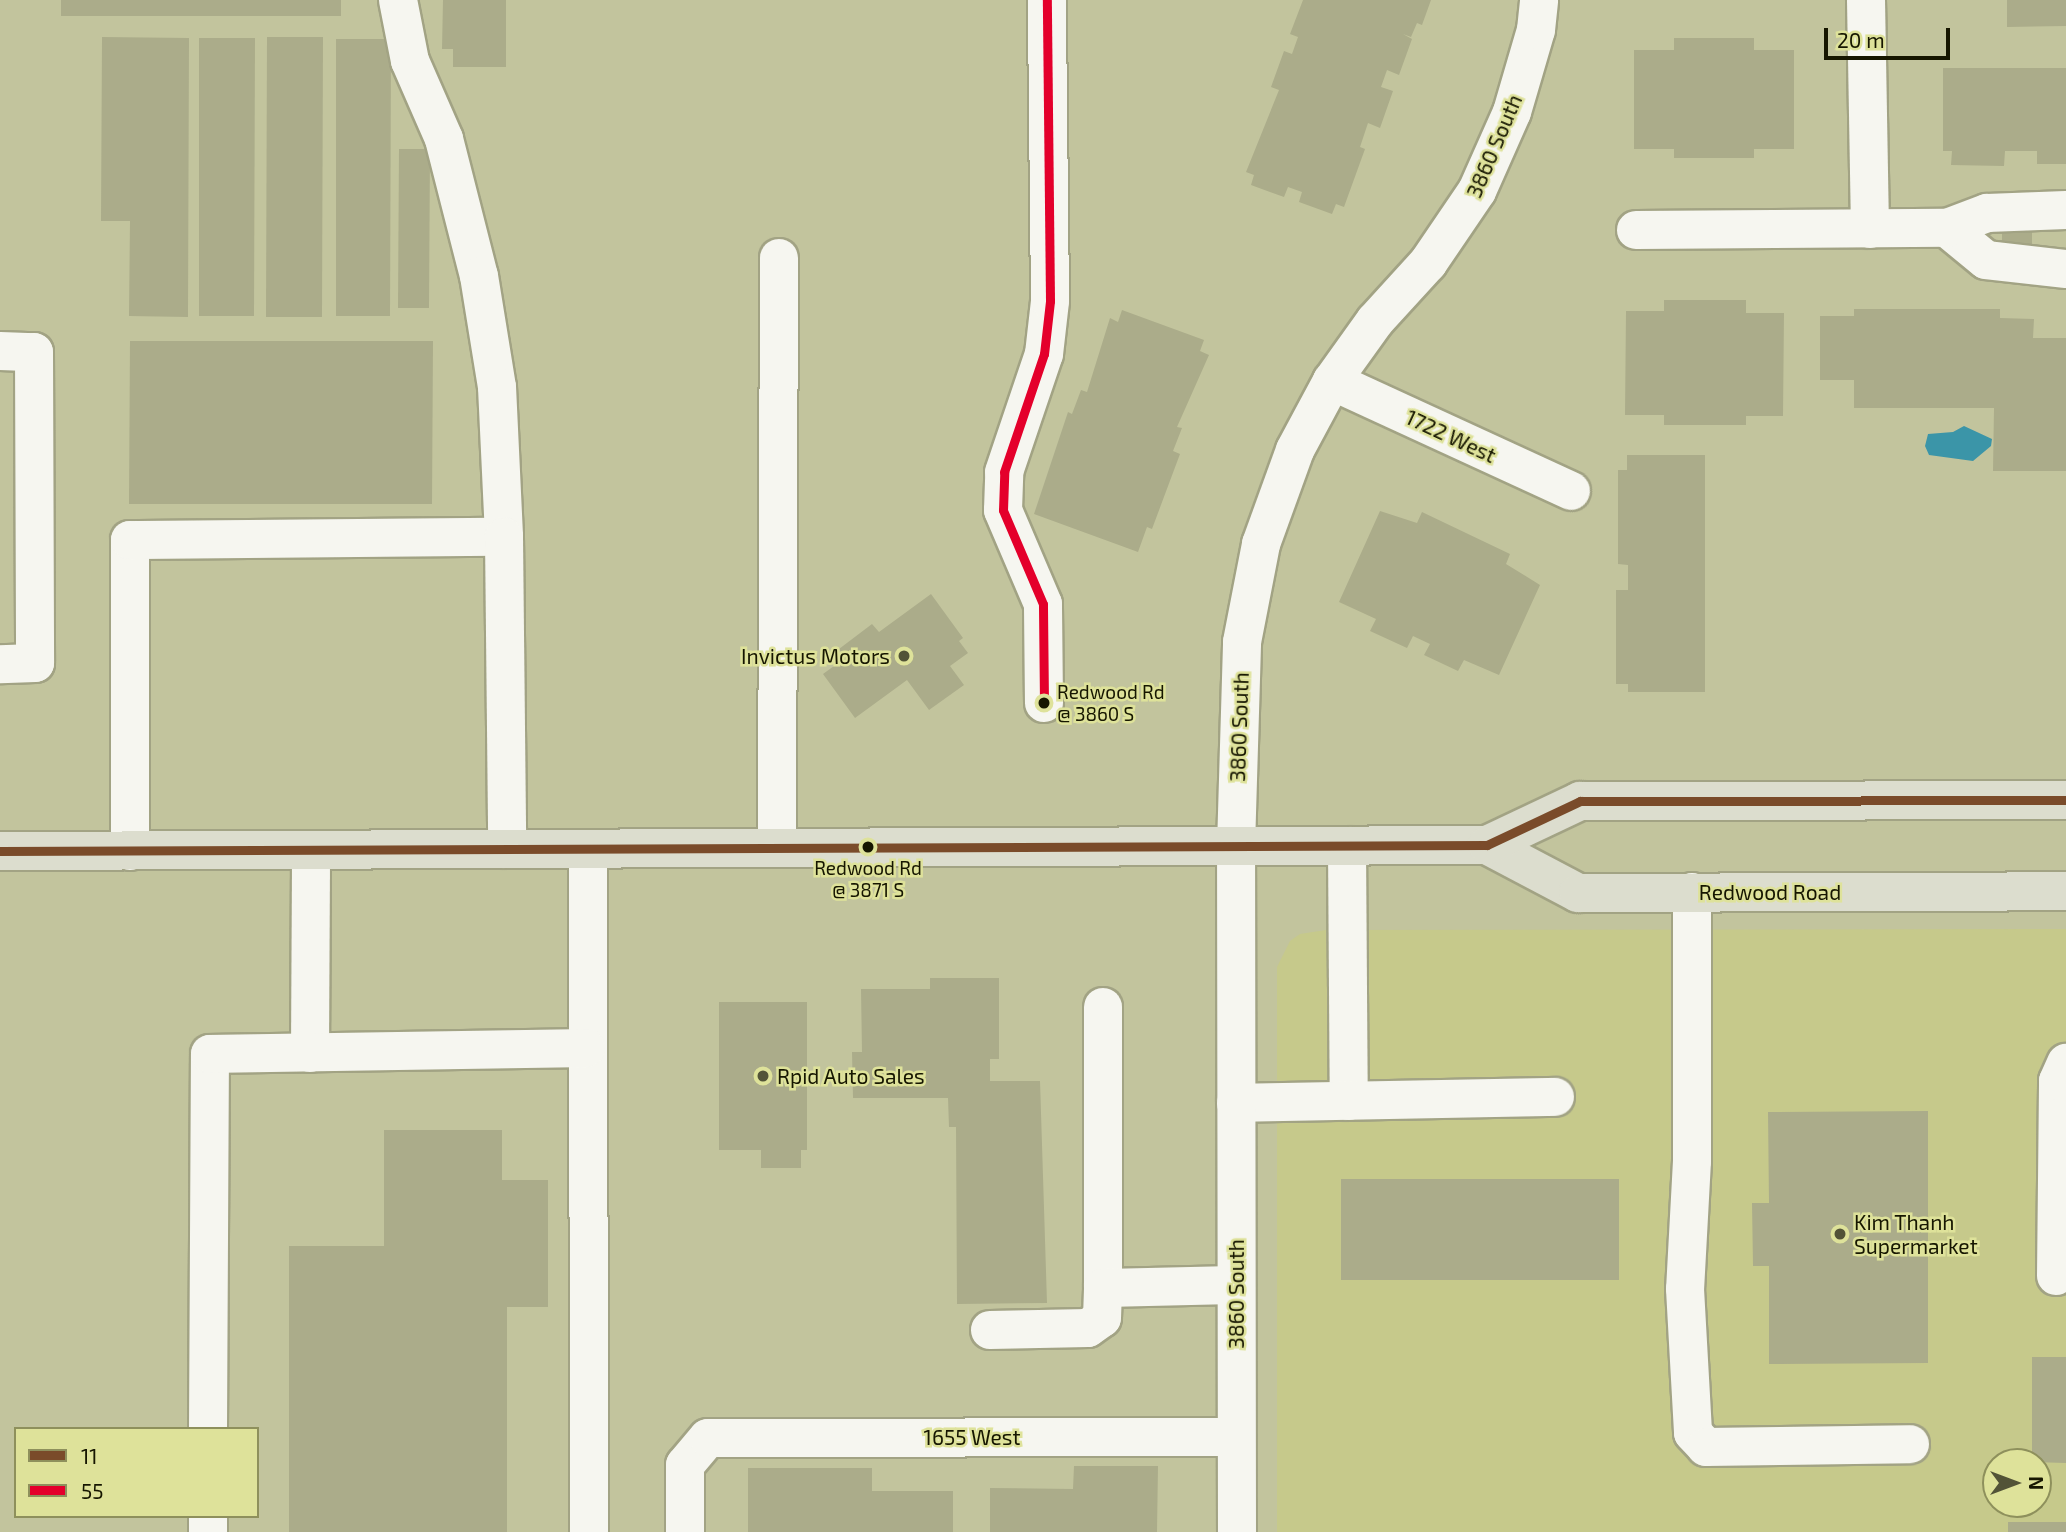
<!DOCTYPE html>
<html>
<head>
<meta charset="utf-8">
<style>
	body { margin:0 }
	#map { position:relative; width:2066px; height:1532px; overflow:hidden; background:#c2c49d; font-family:"Exo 2",sans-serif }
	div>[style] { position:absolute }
	.built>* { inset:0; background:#c6c98b }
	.water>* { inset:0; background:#3b95a8 }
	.building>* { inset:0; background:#abac8a }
	.roads { filter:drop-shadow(2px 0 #a2a384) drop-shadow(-2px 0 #a2a384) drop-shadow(0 2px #a2a384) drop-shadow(0 -2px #a2a384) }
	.minor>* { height:38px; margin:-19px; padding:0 19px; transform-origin:19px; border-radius:19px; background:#f6f6f0 }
	.major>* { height:38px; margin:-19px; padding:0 19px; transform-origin:19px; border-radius:19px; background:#dcddce }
	.bus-1>* { height:9px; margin:-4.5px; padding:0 4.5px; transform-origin:4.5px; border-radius:4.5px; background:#7a4b2a }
	.bus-2>* { height:9px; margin:-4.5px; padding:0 4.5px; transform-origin:4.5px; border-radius:4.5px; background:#e4002b }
	.dots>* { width:19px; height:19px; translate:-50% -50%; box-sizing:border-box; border:4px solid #dee29a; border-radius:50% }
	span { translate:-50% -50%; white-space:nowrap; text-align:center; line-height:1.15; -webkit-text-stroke:5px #dee29a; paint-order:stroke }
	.bus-label { font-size:19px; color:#161600 }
	.left { translate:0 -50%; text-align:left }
	.street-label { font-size:21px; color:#161600 }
	.poi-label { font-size:21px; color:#161600 }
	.right { translate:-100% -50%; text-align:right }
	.legend { position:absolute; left:14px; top:1427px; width:245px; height:91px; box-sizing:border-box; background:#dee29a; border:2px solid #8e905c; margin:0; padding:9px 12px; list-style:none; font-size:21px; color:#161600 }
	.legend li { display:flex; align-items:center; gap:14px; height:35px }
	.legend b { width:35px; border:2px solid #8e905c }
	.north { position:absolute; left:1982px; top:1448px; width:70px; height:70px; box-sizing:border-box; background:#dee29a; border:2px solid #8e905c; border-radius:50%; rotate:90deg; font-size:19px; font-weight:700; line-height:28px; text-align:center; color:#161600 }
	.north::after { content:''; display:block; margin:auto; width:24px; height:32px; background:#525337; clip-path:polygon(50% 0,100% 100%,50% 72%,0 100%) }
	.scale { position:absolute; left:1824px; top:28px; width:126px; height:32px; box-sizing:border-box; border:4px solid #161600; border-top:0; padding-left:9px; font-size:21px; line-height:24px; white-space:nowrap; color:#161600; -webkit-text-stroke:5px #dee29a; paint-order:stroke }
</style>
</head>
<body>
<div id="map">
	<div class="built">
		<div style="clip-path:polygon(evenodd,2066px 929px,2066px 1532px,1277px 1532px,1277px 967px,1290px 941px,1300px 934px,1326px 930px,2066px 929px,1996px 1462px,2038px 1462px,2038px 1504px,1996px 1504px,1996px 1462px)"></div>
	</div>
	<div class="water">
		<div style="clip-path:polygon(1964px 426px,1992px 439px,1991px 446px,1973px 461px,1929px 455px,1925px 446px,1928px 434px,1953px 432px)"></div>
	</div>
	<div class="building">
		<div style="clip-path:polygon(61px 0,341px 0,341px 16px,61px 16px)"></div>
		<div style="clip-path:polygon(443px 0,506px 0,506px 67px,453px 67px,453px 49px,442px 49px)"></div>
		<div style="clip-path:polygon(1303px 0,1431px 0,1422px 25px,1417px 23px,1411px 37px,1403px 34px,1412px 39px,1399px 75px,1387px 70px,1381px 87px,1393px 91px,1380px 128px,1368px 123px,1360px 147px,1365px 149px,1344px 207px,1336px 204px,1332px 214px,1299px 202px,1302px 192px,1288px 187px,1284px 197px,1251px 185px,1254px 175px,1246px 172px,1279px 90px,1271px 87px,1284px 51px,1292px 54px,1298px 37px,1290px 34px)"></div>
		<div style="clip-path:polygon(2007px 0,2066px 0,2066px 26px,2007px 27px)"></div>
		<div style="clip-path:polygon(102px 37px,189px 38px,188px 317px,129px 316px,130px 221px,101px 221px)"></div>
		<div style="clip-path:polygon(267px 37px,323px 37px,322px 317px,266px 317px)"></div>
		<div style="clip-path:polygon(199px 38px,255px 38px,254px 316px,199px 316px)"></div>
		<div style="clip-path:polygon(1674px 38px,1754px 38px,1754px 50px,1794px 50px,1794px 149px,1754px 149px,1754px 158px,1674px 158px,1674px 149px,1634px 149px,1634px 50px,1674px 50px)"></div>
		<div style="clip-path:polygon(336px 39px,391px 39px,390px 316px,336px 316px)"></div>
		<div style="clip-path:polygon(1943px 68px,2066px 68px,2066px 164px,2037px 164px,2037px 151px,2005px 151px,2004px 166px,1951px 165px,1952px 151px,1943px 151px)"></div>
		<div style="clip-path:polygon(399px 149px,430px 149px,429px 308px,398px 308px)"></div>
		<div style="clip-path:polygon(2032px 224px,2032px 253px,2002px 254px,2002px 225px)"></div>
		<div style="clip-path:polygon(1664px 300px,1746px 300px,1746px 313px,1784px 313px,1783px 416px,1746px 416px,1746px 425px,1664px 425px,1664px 415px,1625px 415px,1626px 311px,1664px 311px)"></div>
		<div style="clip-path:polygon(1854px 309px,2000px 309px,2000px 318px,2034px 319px,2033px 338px,2066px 338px,2066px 471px,1993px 471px,1994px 408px,1854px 408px,1854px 380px,1820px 380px,1820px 316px,1854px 316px)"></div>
		<div style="clip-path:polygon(1122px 310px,1204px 340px,1200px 351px,1209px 355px,1177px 427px,1182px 428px,1173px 451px,1180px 454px,1152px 529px,1147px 527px,1138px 552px,1034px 514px,1068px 412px,1072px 414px,1081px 390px,1087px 392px,1110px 318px,1118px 322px)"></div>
		<div style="clip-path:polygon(130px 341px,433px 341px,432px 504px,129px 504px)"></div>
		<div style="clip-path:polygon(1627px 455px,1705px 455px,1705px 692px,1628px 692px,1628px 684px,1616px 684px,1616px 590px,1628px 590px,1628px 565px,1618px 564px,1618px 470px,1627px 470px)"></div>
		<div style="clip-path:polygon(1380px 511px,1417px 523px,1422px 512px,1510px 554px,1506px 564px,1540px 585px,1499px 675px,1464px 660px,1458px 671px,1424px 655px,1430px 644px,1413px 636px,1407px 648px,1370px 631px,1376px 619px,1339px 602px)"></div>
		<div style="clip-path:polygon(931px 594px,963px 638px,959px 641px,968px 653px,950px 666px,964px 685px,929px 710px,907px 680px,855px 718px,823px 674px,845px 658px,839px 649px,872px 624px,879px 632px)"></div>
		<div style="clip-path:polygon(930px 978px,999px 978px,999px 1059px,990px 1059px,990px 1081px,1040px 1081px,1047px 1303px,957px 1304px,956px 1127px,949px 1127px,948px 1098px,853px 1098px,852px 1052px,862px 1052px,861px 989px,930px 989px)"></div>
		<div style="clip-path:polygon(719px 1002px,807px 1002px,807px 1150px,801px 1150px,801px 1168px,761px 1168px,761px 1150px,719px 1150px)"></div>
		<div style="clip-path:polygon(1928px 1111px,1928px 1363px,1769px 1364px,1769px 1266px,1753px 1266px,1752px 1203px,1769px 1203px,1768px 1112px)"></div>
		<div style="clip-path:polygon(384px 1130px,502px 1130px,502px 1180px,548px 1180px,548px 1307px,507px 1307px,507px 1532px,289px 1532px,289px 1246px,384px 1246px)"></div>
		<div style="clip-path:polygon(1341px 1179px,1619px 1179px,1619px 1280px,1341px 1280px)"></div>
		<div style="clip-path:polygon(2032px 1357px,2066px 1357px,2066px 1463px,2032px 1462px)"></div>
		<div style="clip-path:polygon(1074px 1466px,1158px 1466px,1157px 1532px,990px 1532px,990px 1488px,1073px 1489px)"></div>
		<div style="clip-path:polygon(748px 1468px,872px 1468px,872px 1491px,953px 1491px,953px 1532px,748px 1532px)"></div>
		<div style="clip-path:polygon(2008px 1522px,2066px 1522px,2066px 1532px,2008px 1532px)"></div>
	</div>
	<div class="roads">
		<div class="minor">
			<div style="left:398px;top:0;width:62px;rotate:78.9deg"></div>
			<div style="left:410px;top:61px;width:85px;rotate:66.4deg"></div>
			<div style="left:444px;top:139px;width:141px;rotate:75.7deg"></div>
			<div style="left:479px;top:276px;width:112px;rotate:80.8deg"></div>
			<div style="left:497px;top:387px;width:150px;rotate:87.3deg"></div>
			<div style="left:1866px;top:0;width:229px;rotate:89deg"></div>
			<div style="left:1947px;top:228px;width:50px;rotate:39.4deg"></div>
			<div style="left:1986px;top:260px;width:81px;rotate:6.4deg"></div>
			<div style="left:1636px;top:230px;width:311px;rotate:-0.4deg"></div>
			<div style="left:1947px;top:228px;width:43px;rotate:-20.6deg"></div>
			<div style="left:1987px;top:213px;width:79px;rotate:-2.2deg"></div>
			<div style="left:0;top:351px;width:34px;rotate:2deg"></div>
			<div style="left:34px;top:352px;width:311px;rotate:89.8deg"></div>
			<div style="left:35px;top:663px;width:35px;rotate:178deg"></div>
			<div style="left:1332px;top:381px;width:263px;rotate:24.7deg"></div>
			<div style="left:1044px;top:703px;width:99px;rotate:-90.6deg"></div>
			<div style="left:1043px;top:604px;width:102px;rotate:-113.1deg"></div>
			<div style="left:1003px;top:510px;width:38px;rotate:-88deg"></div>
			<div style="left:1004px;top:472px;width:125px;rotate:-71.3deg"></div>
			<div style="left:1044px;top:354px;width:53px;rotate:-83.5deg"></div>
			<div style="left:1050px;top:301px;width:301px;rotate:-90.6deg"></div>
			<div style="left:1347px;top:846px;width:255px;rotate:89.6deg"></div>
			<div style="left:777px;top:848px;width:590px;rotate:-89.81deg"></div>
			<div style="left:588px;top:849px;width:683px;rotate:89.92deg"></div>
			<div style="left:130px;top:851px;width:311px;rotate:-90deg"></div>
			<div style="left:130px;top:540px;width:374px;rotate:-0.5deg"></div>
			<div style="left:504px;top:537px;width:312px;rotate:89.4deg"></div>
			<div style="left:1692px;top:892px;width:269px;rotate:90deg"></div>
			<div style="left:1692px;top:1161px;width:128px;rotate:93.1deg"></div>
			<div style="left:1685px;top:1289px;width:144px;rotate:86.8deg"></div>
			<div style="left:1693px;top:1433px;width:19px;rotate:47deg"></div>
			<div style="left:1706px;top:1447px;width:204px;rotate:-0.8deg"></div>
			<div style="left:1103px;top:1007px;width:281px;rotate:90deg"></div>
			<div style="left:1103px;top:1288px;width:133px;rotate:-1.3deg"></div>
			<div style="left:310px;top:1053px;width:203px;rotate:-89.7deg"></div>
			<div style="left:1236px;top:1103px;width:319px;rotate:-1.1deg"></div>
			<div style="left:2056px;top:1276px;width:195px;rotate:-89.4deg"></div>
			<div style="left:2058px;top:1081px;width:20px;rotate:-66deg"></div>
			<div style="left:990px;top:1330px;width:98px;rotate:-1.2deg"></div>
			<div style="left:1088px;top:1328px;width:17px;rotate:-36deg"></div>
			<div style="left:1102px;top:1318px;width:30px;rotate:-88deg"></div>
			<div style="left:208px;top:1429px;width:375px;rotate:-89.7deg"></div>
			<div style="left:210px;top:1054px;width:376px;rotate:-0.9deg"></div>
			<div style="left:208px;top:1532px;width:16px;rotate:-90deg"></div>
			<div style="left:685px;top:1532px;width:67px;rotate:-90deg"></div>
			<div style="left:685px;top:1465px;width:35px;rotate:-50deg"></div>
			<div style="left:708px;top:1438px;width:528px;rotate:-0.11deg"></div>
			<div style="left:1237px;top:1532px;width:685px;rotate:-90.08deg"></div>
			<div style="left:1236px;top:847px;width:205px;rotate:-88.3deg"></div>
			<div style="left:1242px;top:642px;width:100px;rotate:-79deg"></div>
			<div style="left:1261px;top:544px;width:100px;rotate:-70.1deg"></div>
			<div style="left:1295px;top:450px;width:78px;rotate:-61.8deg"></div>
			<div style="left:1332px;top:381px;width:74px;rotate:-54.4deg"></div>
			<div style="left:1375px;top:321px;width:79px;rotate:-47.6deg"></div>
			<div style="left:1428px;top:263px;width:87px;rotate:-55.8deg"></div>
			<div style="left:1477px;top:191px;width:86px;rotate:-66.1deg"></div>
			<div style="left:1512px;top:112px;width:85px;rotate:-73.7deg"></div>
			<div style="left:1536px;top:30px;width:30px;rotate:-84deg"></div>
		</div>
		<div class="major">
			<div style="left:1487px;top:845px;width:103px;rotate:27.8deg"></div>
			<div style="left:1578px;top:893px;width:488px;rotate:-0.2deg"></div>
			<div style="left:0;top:851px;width:1487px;rotate:-0.23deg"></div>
			<div style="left:1487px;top:845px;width:103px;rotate:-25.3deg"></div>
			<div style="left:1580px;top:801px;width:486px;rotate:-0.1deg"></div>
		</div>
	</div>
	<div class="bus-1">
		<div style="left:0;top:851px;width:1487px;rotate:-0.23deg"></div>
		<div style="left:1487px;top:845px;width:103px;rotate:-25.3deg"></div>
		<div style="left:1580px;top:801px;width:486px;rotate:-0.1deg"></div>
	</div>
	<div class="bus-2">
		<div style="left:1044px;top:703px;width:99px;rotate:-90.6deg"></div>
		<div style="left:1043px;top:604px;width:102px;rotate:-113.1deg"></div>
		<div style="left:1003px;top:510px;width:38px;rotate:-88deg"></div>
		<div style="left:1004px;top:472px;width:125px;rotate:-71.3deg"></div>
		<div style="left:1044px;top:354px;width:53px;rotate:-83.5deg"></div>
		<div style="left:1050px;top:301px;width:301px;rotate:-90.6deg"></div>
	</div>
	<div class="dots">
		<div style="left:904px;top:656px;background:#525337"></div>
		<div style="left:1044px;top:703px;background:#161600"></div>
		<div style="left:868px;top:847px;background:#161600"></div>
		<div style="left:763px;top:1076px;background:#525337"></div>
		<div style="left:1840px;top:1234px;background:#525337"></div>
	</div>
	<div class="bus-label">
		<span class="left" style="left:1057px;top:703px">Redwood Rd<br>@ 3860 S</span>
		<span style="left:868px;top:879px">Redwood Rd<br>@ 3871 S</span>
	</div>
	<div class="street-label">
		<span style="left:1494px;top:146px;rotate:-67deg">3860 South</span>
		<span style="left:1451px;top:436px;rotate:25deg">1722 West</span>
		<span style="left:1239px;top:727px;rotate:-88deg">3860 South</span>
		<span style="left:1770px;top:892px">Redwood Road</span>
		<span style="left:1236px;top:1294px;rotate:-90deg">3860 South</span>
		<span style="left:972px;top:1437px">1655 West</span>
	</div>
	<div class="poi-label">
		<span class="right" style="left:890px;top:656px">Invictus Motors</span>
		<span class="left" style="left:777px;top:1076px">Rpid Auto Sales</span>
		<span class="left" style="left:1854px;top:1234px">Kim Thanh<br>Supermarket</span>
	</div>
	<ul class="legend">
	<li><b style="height:9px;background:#7a4b2a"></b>11</li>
	<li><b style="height:9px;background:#e4002b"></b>55</li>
	</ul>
	<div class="north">N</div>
	<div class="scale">20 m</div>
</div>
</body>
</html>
